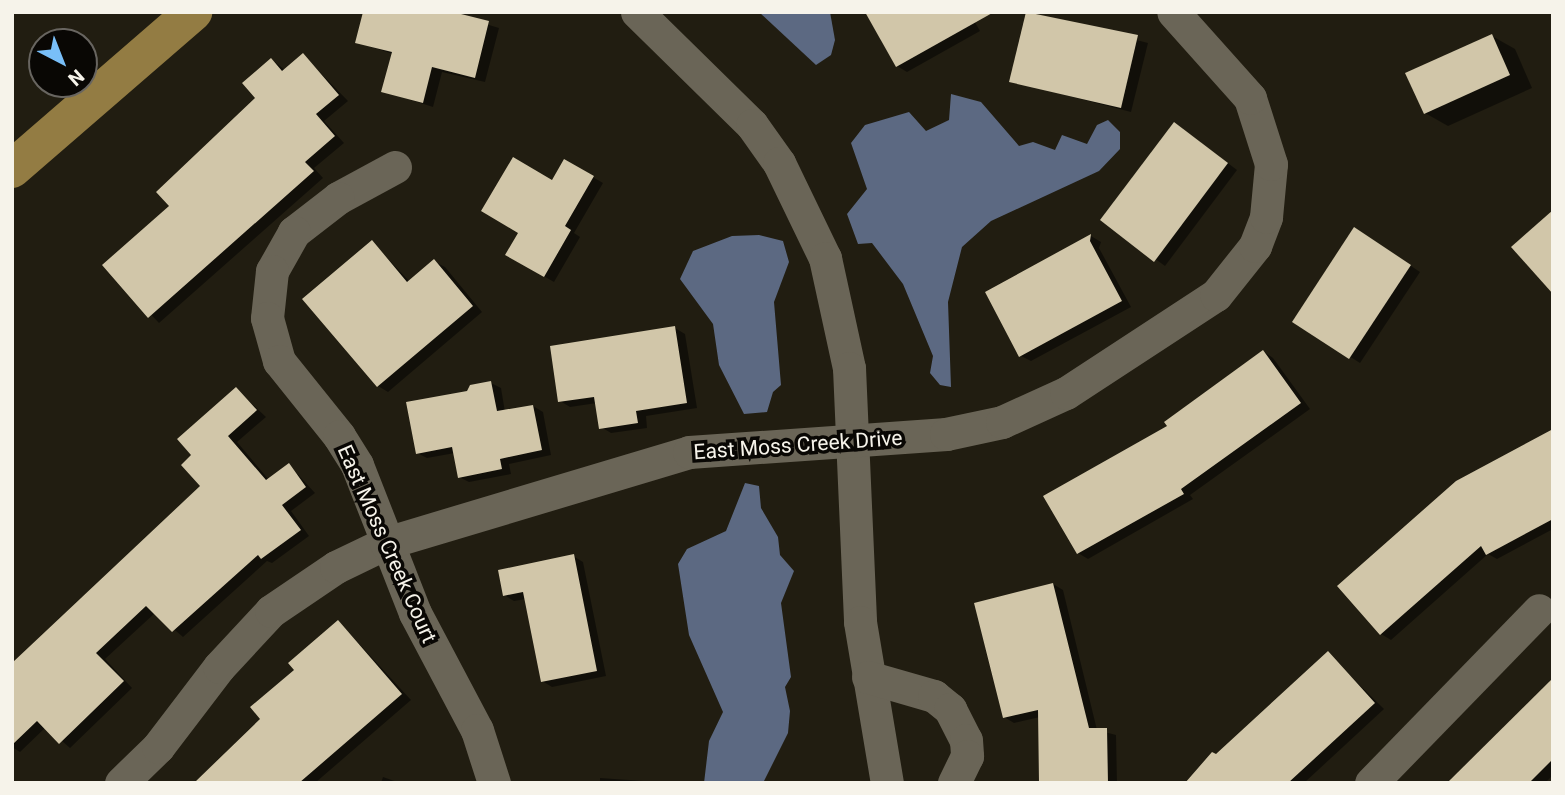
<!DOCTYPE html>
<html>
<head>
<meta charset="utf-8">
<style>
	body { margin:0 }
	#map { position:relative; width:1565px; height:795px; overflow:hidden; background:#211d11; font-family:Roboto,sans-serif }
	div>[style] { position:absolute }
	.water>* { inset:0; background:#5c6982 }
	.shadow>* { inset:0; background:#0007 }
	.building>* { inset:0; background:#d1c6a9 }
	.minor>* { height:33px; margin:-16.5px; padding:0 16.5px; transform-origin:16.5px; border-radius:16.5px; background:#6a6557 }
	.major>* { height:38px; margin:-19px; padding:0 19px; transform-origin:19px; border-radius:19px; background:#937c43 }
	span { translate:-50% -50%; white-space:nowrap; text-align:center; line-height:1.15; -webkit-text-stroke:7px #090704; paint-order:stroke }
	.street-label { font-size:21px; color:#f6f3ea }
	.frame { position:absolute; inset:0; border:14px solid #f6f3ea; pointer-events:none }
	.north { position:absolute; left:28px; top:28px; width:70px; height:70px; box-sizing:border-box; background:#090704; border:2px solid #686560; border-radius:50%; rotate:138deg; font-size:19px; font-weight:700; line-height:28px; text-align:center; color:#f6f3ea }
	.north::after { content:''; display:block; margin:auto; width:24px; height:32px; background:#79bff8; clip-path:polygon(50% 0,100% 100%,50% 72%,0 100%) }
</style>
</head>
<body>
<div id="map">
	<div class="water">
		<div style="clip-path:polygon(759px 12px,830px 12px,835px 40px,831px 55px,816px 65px)"></div>
		<div style="clip-path:polygon(951px 94px,981px 102px,1019px 146px,1033px 142px,1055px 150px,1062px 135px,1087px 144px,1097px 125px,1108px 120px,1120px 132px,1120px 149px,1099px 171px,991px 221px,962px 247px,948px 302px,951px 387px,940px 385px,930px 373px,933px 356px,903px 284px,872px 243px,858px 244px,847px 214px,867px 189px,851px 143px,865px 125px,909px 112px,926px 131px,949px 120px)"></div>
		<div style="clip-path:polygon(759px 235px,783px 241px,789px 262px,774px 302px,781px 385px,773px 392px,767px 412px,744px 414px,719px 365px,713px 324px,680px 279px,693px 251px,732px 236px)"></div>
		<div style="clip-path:polygon(745px 483px,759px 486px,761px 508px,778px 537px,780px 555px,794px 571px,781px 603px,791px 677px,785px 687px,790px 711px,788px 733px,763px 783px,704px 783px,709px 741px,723px 712px,689px 635px,678px 564px,687px 549px,726px 531px)"></div>
	</div>
	<div class="shadow">
		<div style="clip-path:polygon(446px 12px,499px 28px,485px 82px,442px 72px,433px 107px,383px 91px,393px 54px,357px 42px)"></div>
		<div style="clip-path:polygon(969px 12px,980px 31px,907px 72px,897px 66px)"></div>
		<div style="clip-path:polygon(1028px 12px,1148px 43px,1131px 112px,1011px 81px)"></div>
		<div style="clip-path:polygon(1492px 36px,1515px 49px,1532px 88px,1448px 126px,1425px 113px)"></div>
		<div style="clip-path:polygon(303px 55px,348px 101px,324px 121px,344px 143px,314px 168px,323px 178px,159px 323px,104px 265px,172px 206px,258px 98px,272px 60px,285px 70px)"></div>
		<div style="clip-path:polygon(1184px 130px,1237px 170px,1165px 266px,1102px 220px)"></div>
		<div style="clip-path:polygon(565px 161px,603px 183px,574px 233px,580px 237px,554px 282px,507px 255px)"></div>
		<div style="clip-path:polygon(1365px 235px,1420px 272px,1360px 363px,1294px 321px)"></div>
		<div style="clip-path:polygon(1091px 236px,1101px 242px,1099px 248px,1131px 307px,1031px 361px,1021px 356px,987px 293px)"></div>
		<div style="clip-path:polygon(372px 242px,410px 282px,435px 262px,445px 267px,482px 312px,388px 392px,378px 386px)"></div>
		<div style="clip-path:polygon(675px 328px,685px 334px,697px 408px,646px 416px,647px 428px,611px 433px,601px 427px,597px 403px,570px 407px,560px 401px)"></div>
		<div style="clip-path:polygon(1264px 352px,1273px 358px,1310px 409px,1190px 495px,1193px 499px,1088px 559px,1078px 553px,1169px 426px)"></div>
		<div style="clip-path:polygon(491px 383px,501px 388px,505px 412px,533px 406px,543px 412px,551px 455px,509px 464px,511px 474px,469px 482px,459px 477px,455px 453px,427px 458px,417px 453px)"></div>
		<div style="clip-path:polygon(236px 389px,266px 417px,237px 442px,269px 480px,289px 465px,315px 493px,291px 511px,309px 536px,272px 563px,267px 561px,183px 637px,155px 613px,105px 659px,132px 688px,70px 748px,46px 727px,20px 752px,12px 747px,12px 665px,202px 486px,194px 455px)"></div>
		<div style="clip-path:polygon(1553px 431px,1553px 529px,1497px 559px,1488px 554px,1391px 640px,1381px 634px)"></div>
		<div style="clip-path:polygon(573px 556px,583px 562px,606px 676px,552px 687px,542px 681px,526px 599px,514px 601px,504px 595px)"></div>
		<div style="clip-path:polygon(1053px 584px,1063px 590px,1097px 730px,1116px 735px,1117px 783px,1041px 783px,1040px 717px,1014px 723px,1004px 717px)"></div>
		<div style="clip-path:polygon(339px 622px,411px 700px,315px 783px,197px 783px,263px 719px)"></div>
		<div style="clip-path:polygon(1328px 654px,1384px 709px,1304px 783px,1194px 783px,1216px 756px)"></div>
		<div style="clip-path:polygon(1553px 694px,1553px 775px,1545px 783px,1450px 783px)"></div>
		<div style="clip-path:polygon(383px 777px,400px 783px,381px 783px)"></div>
		<div style="clip-path:polygon(600px 778px,643px 781px,646px 783px,600px 783px)"></div>
	</div>
	<div class="building">
		<div style="clip-path:polygon(363px 12px,453px 12px,489px 21px,475px 78px,432px 67px,423px 103px,381px 92px,392px 52px,355px 43px)"></div>
		<div style="clip-path:polygon(865px 12px,994px 12px,896px 67px)"></div>
		<div style="clip-path:polygon(1026px 12px,1138px 35px,1121px 108px,1009px 82px)"></div>
		<div style="clip-path:polygon(1492px 34px,1510px 75px,1424px 114px,1405px 73px)"></div>
		<div style="clip-path:polygon(303px 53px,339px 95px,316px 114px,335px 136px,305px 162px,314px 171px,148px 318px,102px 265px,169px 206px,156px 192px,255px 98px,242px 83px,271px 58px,282px 71px)"></div>
		<div style="clip-path:polygon(1174px 122px,1228px 163px,1154px 262px,1100px 220px)"></div>
		<div style="clip-path:polygon(513px 157px,552px 180px,564px 159px,594px 176px,565px 226px,571px 230px,544px 277px,505px 255px,518px 233px,481px 211px)"></div>
		<div style="clip-path:polygon(1553px 210px,1553px 294px,1511px 247px)"></div>
		<div style="clip-path:polygon(1354px 227px,1411px 265px,1349px 359px,1292px 322px)"></div>
		<div style="clip-path:polygon(1091px 234px,1090px 241px,1122px 301px,1019px 357px,985px 292px)"></div>
		<div style="clip-path:polygon(372px 240px,407px 282px,434px 259px,473px 306px,377px 387px,302px 299px)"></div>
		<div style="clip-path:polygon(675px 326px,687px 403px,636px 411px,638px 423px,599px 429px,594px 397px,558px 402px,550px 346px)"></div>
		<div style="clip-path:polygon(1263px 350px,1301px 403px,1181px 489px,1184px 494px,1077px 554px,1043px 496px,1167px 426px,1164px 422px)"></div>
		<div style="clip-path:polygon(491px 381px,497px 411px,533px 405px,542px 450px,500px 459px,502px 469px,458px 478px,452px 447px,416px 454px,406px 402px,467px 391px,470px 385px)"></div>
		<div style="clip-path:polygon(236px 387px,257px 410px,228px 436px,266px 480px,289px 463px,306px 487px,282px 505px,301px 530px,261px 559px,258px 555px,172px 632px,146px 606px,96px 653px,124px 681px,59px 744px,37px 721px,12px 745px,12px 663px,200px 486px,181px 465px,191px 455px,177px 439px)"></div>
		<div style="clip-path:polygon(1553px 429px,1553px 519px,1486px 555px,1481px 546px,1380px 635px,1337px 586px,1456px 481px)"></div>
		<div style="clip-path:polygon(574px 554px,597px 671px,541px 682px,523px 592px,503px 596px,498px 570px)"></div>
		<div style="clip-path:polygon(1053px 583px,1089px 728px,1107px 728px,1108px 783px,1039px 783px,1038px 710px,1003px 718px,974px 603px)"></div>
		<div style="clip-path:polygon(338px 620px,402px 694px,299px 783px,194px 783px,260px 719px,250px 707px,294px 670px,288px 663px)"></div>
		<div style="clip-path:polygon(1328px 651px,1375px 703px,1288px 783px,1185px 783px,1212px 752px,1216px 754px)"></div>
		<div style="clip-path:polygon(1553px 678px,1553px 759px,1529px 783px,1447px 783px)"></div>
	</div>
	<div class="minor">
		<div style="left:637px;top:12px;width:161px;rotate:44.5deg"></div>
		<div style="left:752px;top:125px;width:47px;rotate:54.6deg"></div>
		<div style="left:779px;top:163px;width:106px;rotate:64.2deg"></div>
		<div style="left:825px;top:258px;width:113px;rotate:77.7deg"></div>
		<div style="left:849px;top:368px;width:254px;rotate:87.5deg"></div>
		<div style="left:860px;top:622px;width:163px;rotate:80.5deg"></div>
		<div style="left:395px;top:167px;width:65px;rotate:151.5deg"></div>
		<div style="left:338px;top:198px;width:56px;rotate:142.3deg"></div>
		<div style="left:294px;top:232px;width:45px;rotate:119.4deg"></div>
		<div style="left:272px;top:271px;width:47px;rotate:96.1deg"></div>
		<div style="left:267px;top:318px;width:45px;rotate:74.4deg"></div>
		<div style="left:279px;top:361px;width:96px;rotate:51.3deg"></div>
		<div style="left:339px;top:436px;width:34px;rotate:58deg"></div>
		<div style="left:357px;top:465px;width:159px;rotate:68.6deg"></div>
		<div style="left:415px;top:613px;width:132px;rotate:62.1deg"></div>
		<div style="left:477px;top:730px;width:56px;rotate:72.2deg"></div>
		<div style="left:868px;top:677px;width:69px;rotate:16.1deg"></div>
		<div style="left:934px;top:696px;width:21px;rotate:39deg"></div>
		<div style="left:950px;top:709px;width:35px;rotate:63deg"></div>
		<div style="left:966px;top:740px;width:16px;rotate:86deg"></div>
		<div style="left:967px;top:756px;width:30px;rotate:116deg"></div>
		<div style="left:121px;top:783px;width:52px;rotate:-44.2deg"></div>
		<div style="left:158px;top:747px;width:101px;rotate:-52.7deg"></div>
		<div style="left:219px;top:667px;width:76px;rotate:-47.1deg"></div>
		<div style="left:271px;top:611px;width:78px;rotate:-34.1deg"></div>
		<div style="left:336px;top:567px;width:55px;rotate:-25.6deg"></div>
		<div style="left:386px;top:543px;width:316px;rotate:-16.7deg"></div>
		<div style="left:689px;top:452px;width:258px;rotate:-4deg"></div>
		<div style="left:946px;top:434px;width:57px;rotate:-12.1deg"></div>
		<div style="left:1002px;top:422px;width:70px;rotate:-24.4deg"></div>
		<div style="left:1066px;top:393px;width:179px;rotate:-33.2deg"></div>
		<div style="left:1216px;top:295px;width:63px;rotate:-51.5deg"></div>
		<div style="left:1255px;top:246px;width:31px;rotate:-69deg"></div>
		<div style="left:1266px;top:217px;width:53px;rotate:-84.6deg"></div>
		<div style="left:1271px;top:164px;width:69px;rotate:-107.7deg"></div>
		<div style="left:1250px;top:98px;width:115px;rotate:-131.8deg"></div>
		<div style="left:1371px;top:783px;width:241px;rotate:-45.8deg"></div>
	</div>
	<div class="major">
		<div style="left:12px;top:169px;width:240px;rotate:-40.9deg"></div>
	</div>
	<div class="street-label">
		<span style="left:798px;top:445px;rotate:-4deg">East Moss Creek Drive</span>
		<span style="left:387px;top:544px;rotate:66deg">East Moss Creek Court</span>
	</div>
	<div class="frame"></div>
	<div class="north">N</div>
</div>
</body>
</html>
